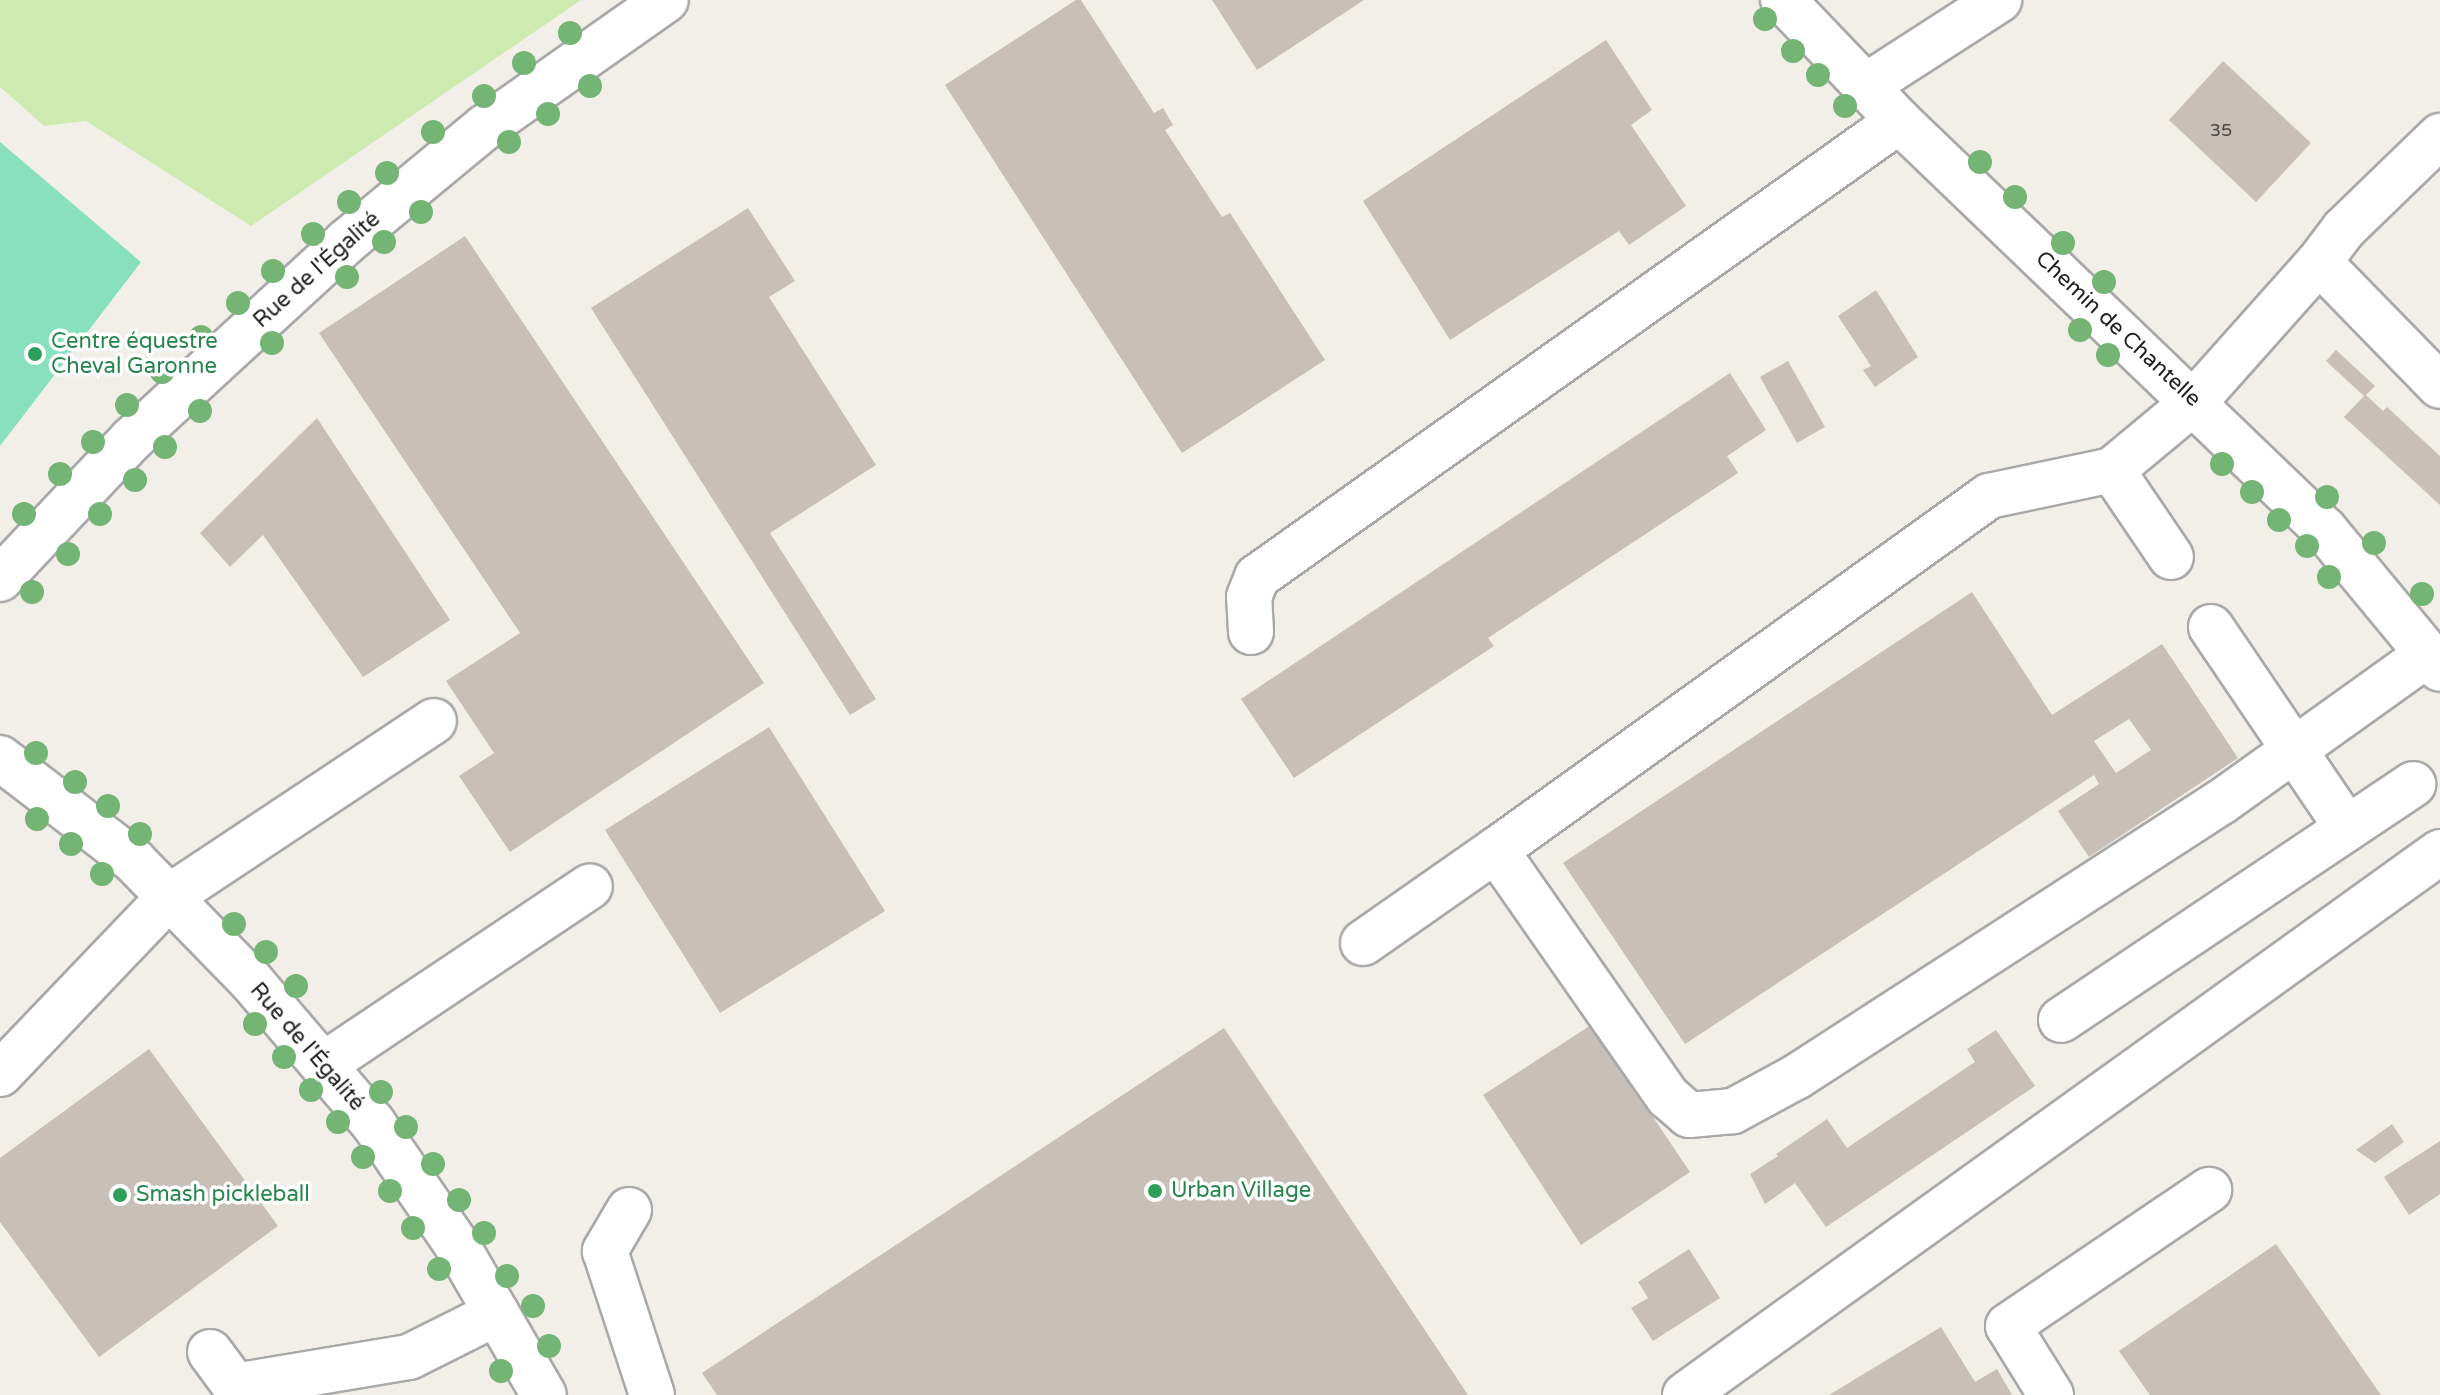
<!DOCTYPE html>
<html>
<head>
<meta charset="utf-8">
<style>
	body { margin:0 }
	#map { position:relative; width:2440px; height:1395px; overflow:hidden; background:#f2efe9; font-family:"Varela Round",sans-serif }
	div>[style] { position:absolute }
	.grass>* { inset:0; background:#cdebb0 }
	.pitch>* { inset:0; background:#88e0be }
	.building>* { inset:0; background:#c7bfb8 }
	.roads { filter:drop-shadow(2px 0 #a9a9a9) drop-shadow(-2px 0 #a9a9a9) drop-shadow(0 2px #a9a9a9) drop-shadow(0 -2px #a9a9a9) }
	.minor>* { height:44px; margin:-22px; padding:0 22px; transform-origin:22px; border-radius:22px; background:#fff }
	.trees>* { width:24px; height:24px; margin:-12px; border-radius:50%; background:#74b475 }
	.dots>* { width:22px; height:22px; translate:-50% -50%; box-sizing:border-box; border:4px solid #fff; border-radius:50% }
	span { translate:-50% -50%; white-space:nowrap; text-align:center; line-height:1.15; -webkit-text-stroke:7px #fff; paint-order:stroke }
	.number-label { font-size:18px; color:#4b4948 }
	.number-label span { -webkit-text-stroke-width:0 }
	.street-label { font-size:22px; color:#222 }
	.leisure-label { font-size:22px; color:#27864d }
	.left { translate:0 -50%; text-align:left }
</style>
</head>
<body>
<div id="map">
	<div class="grass">
		<div style="clip-path:polygon(0 0,581px 0,251px 226px,86px 121px,44px 126px,0 87px)"></div>
	</div>
	<div class="pitch">
		<div style="clip-path:polygon(0 142px,141px 262px,0 446px)"></div>
	</div>
	<div class="building">
		<div style="clip-path:polygon(1076px 0,1081px 0,1154px 113px,1163px 108px,1173px 125px,1165px 130px,1222px 217px,1230px 213px,1325px 360px,1182px 453px,945px 85px)"></div>
		<div style="clip-path:polygon(1212px 0,1364px 0,1257px 70px)"></div>
		<div style="clip-path:polygon(1606px 40px,1652px 110px,1631px 125px,1686px 206px,1629px 245px,1619px 231px,1450px 340px,1363px 201px)"></div>
		<div style="clip-path:polygon(2223px 61px,2311px 143px,2256px 202px,2169px 120px)"></div>
		<div style="clip-path:polygon(748px 208px,795px 281px,769px 297px,876px 465px,770px 533px,876px 699px,850px 715px,591px 308px)"></div>
		<div style="clip-path:polygon(465px 236px,764px 683px,510px 852px,459px 776px,494px 753px,446px 681px,520px 633px,319px 333px)"></div>
		<div style="clip-path:polygon(1876px 290px,1918px 357px,1875px 387px,1863px 370px,1871px 366px,1838px 316px)"></div>
		<div style="clip-path:polygon(2336px 350px,2375px 386px,2366px 395px,2383px 411px,2387px 407px,2440px 456px,2440px 505px,2344px 417px,2364px 396px,2326px 361px)"></div>
		<div style="clip-path:polygon(1788px 361px,1825px 427px,1797px 443px,1760px 377px)"></div>
		<div style="clip-path:polygon(1730px 373px,1766px 430px,1727px 456px,1738px 473px,1488px 638px,1494px 646px,1294px 778px,1241px 699px)"></div>
		<div style="clip-path:polygon(317px 418px,450px 620px,363px 677px,263px 535px,230px 567px,200px 533px)"></div>
		<div style="clip-path:polygon(evenodd,1972px 592px,2052px 715px,2162px 644px,2238px 758px,2089px 857px,2058px 811px,2099px 784px,2094px 775px,1685px 1044px,1563px 863px,1972px 592px,2129px 719px,2151px 750px,2116px 773px,2094px 741px,2129px 719px)"></div>
		<div style="clip-path:polygon(769px 727px,885px 911px,720px 1013px,605px 830px)"></div>
		<div style="clip-path:polygon(1591px 1025px,1690px 1172px,1581px 1245px,1483px 1095px)"></div>
		<div style="clip-path:polygon(1224px 1028px,1468px 1395px,717px 1395px,702px 1373px)"></div>
		<div style="clip-path:polygon(1996px 1030px,2035px 1086px,1826px 1227px,1795px 1183px,1765px 1204px,1750px 1174px,1778px 1156px,1776px 1154px,1827px 1119px,1847px 1148px,1975px 1062px,1967px 1049px)"></div>
		<div style="clip-path:polygon(149px 1049px,278px 1226px,99px 1357px,0 1222px,0 1158px)"></div>
		<div style="clip-path:polygon(2392px 1124px,2404px 1142px,2375px 1163px,2356px 1150px)"></div>
		<div style="clip-path:polygon(2440px 1141px,2440px 1194px,2409px 1215px,2384px 1177px)"></div>
		<div style="clip-path:polygon(2276px 1244px,2381px 1395px,2150px 1395px,2119px 1351px)"></div>
		<div style="clip-path:polygon(1689px 1249px,1720px 1298px,1653px 1341px,1631px 1308px,1648px 1298px,1638px 1282px)"></div>
		<div style="clip-path:polygon(1941px 1327px,1975px 1382px,1997px 1369px,2012px 1395px,1829px 1395px)"></div>
	</div>
	<div class="roads">
		<div class="minor">
			<div style="left:1783px;top:0;width:168px;rotate:46.2deg"></div>
			<div style="left:1899px;top:121px;width:591px;rotate:43.83deg"></div>
			<div style="left:2325px;top:530px;width:180px;rotate:50.4deg"></div>
			<div style="left:1864px;top:87px;width:161px;rotate:-32.8deg"></div>
			<div style="left:2319px;top:262px;width:173px;rotate:45.7deg"></div>
			<div style="left:2112px;top:470px;width:105px;rotate:55.9deg"></div>
			<div style="left:0;top:579px;width:192px;rotate:-46.7deg"></div>
			<div style="left:132px;top:439px;width:291px;rotate:-42.6deg"></div>
			<div style="left:346px;top:242px;width:180px;rotate:-39.6deg"></div>
			<div style="left:485px;top:127px;width:221px;rotate:-35.1deg"></div>
			<div style="left:2211px;top:627px;width:243px;rotate:55.9deg"></div>
			<div style="left:1251px;top:632px;width:35px;rotate:-93deg"></div>
			<div style="left:1249px;top:597px;width:22px;rotate:-68deg"></div>
			<div style="left:1257px;top:577px;width:787px;rotate:-35.39deg"></div>
			<div style="left:2428px;top:654px;width:254px;rotate:144.4deg"></div>
			<div style="left:2221px;top:802px;width:506px;rotate:147.09deg"></div>
			<div style="left:1796px;top:1077px;width:72px;rotate:151.6deg"></div>
			<div style="left:1733px;top:1111px;width:44px;rotate:174.8deg"></div>
			<div style="left:1689px;top:1115px;width:28px;rotate:-139deg"></div>
			<div style="left:1668px;top:1097px;width:301px;rotate:-124.9deg"></div>
			<div style="left:1496px;top:850px;width:607px;rotate:-35.68deg"></div>
			<div style="left:1989px;top:496px;width:126px;rotate:-11.9deg"></div>
			<div style="left:2112px;top:470px;width:108px;rotate:-39.7deg"></div>
			<div style="left:2195px;top:401px;width:186px;rotate:-48.3deg"></div>
			<div style="left:2319px;top:262px;width:41px;rotate:-52.9deg"></div>
			<div style="left:2344px;top:229px;width:134px;rotate:-44.1deg"></div>
			<div style="left:0;top:758px;width:168px;rotate:37.5deg"></div>
			<div style="left:133px;top:860px;width:170px;rotate:45.7deg"></div>
			<div style="left:252px;top:982px;width:109px;rotate:49.5deg"></div>
			<div style="left:323px;top:1065px;width:77px;rotate:49.2deg"></div>
			<div style="left:373px;top:1123px;width:148px;rotate:55.5deg"></div>
			<div style="left:457px;top:1245px;width:173px;rotate:59.9deg"></div>
			<div style="left:1363px;top:943px;width:162px;rotate:-35deg"></div>
			<div style="left:2061px;top:1020px;width:424px;rotate:-33.8deg"></div>
			<div style="left:323px;top:1065px;width:321px;rotate:-33.8deg"></div>
			<div style="left:0;top:1074px;width:245px;rotate:-46.3deg"></div>
			<div style="left:169px;top:897px;width:318px;rotate:-33.6deg"></div>
			<div style="left:629px;top:1210px;width:48px;rotate:120.3deg"></div>
			<div style="left:605px;top:1251px;width:151px;rotate:71.9deg"></div>
			<div style="left:210px;top:1352px;width:42px;rotate:53.7deg"></div>
			<div style="left:235px;top:1386px;width:176px;rotate:-9.5deg"></div>
			<div style="left:409px;top:1357px;width:98px;rotate:-26.6deg"></div>
			<div style="left:1685px;top:1395px;width:930px;rotate:-35.72deg"></div>
			<div style="left:2051px;top:1395px;width:81px;rotate:-121.9deg"></div>
			<div style="left:2008px;top:1326px;width:243px;rotate:-34.1deg"></div>
		</div>
	</div>
	<div class="trees">
		<div style="left:1765px;top:19px"></div>
		<div style="left:570px;top:33px"></div>
		<div style="left:1793px;top:51px"></div>
		<div style="left:524px;top:63px"></div>
		<div style="left:1818px;top:75px"></div>
		<div style="left:590px;top:86px"></div>
		<div style="left:484px;top:96px"></div>
		<div style="left:1845px;top:106px"></div>
		<div style="left:548px;top:114px"></div>
		<div style="left:433px;top:132px"></div>
		<div style="left:509px;top:142px"></div>
		<div style="left:1980px;top:162px"></div>
		<div style="left:387px;top:173px"></div>
		<div style="left:2015px;top:197px"></div>
		<div style="left:349px;top:202px"></div>
		<div style="left:421px;top:212px"></div>
		<div style="left:313px;top:234px"></div>
		<div style="left:384px;top:242px"></div>
		<div style="left:2063px;top:243px"></div>
		<div style="left:273px;top:271px"></div>
		<div style="left:347px;top:277px"></div>
		<div style="left:2104px;top:282px"></div>
		<div style="left:238px;top:303px"></div>
		<div style="left:2080px;top:330px"></div>
		<div style="left:201px;top:337px"></div>
		<div style="left:272px;top:343px"></div>
		<div style="left:2108px;top:355px"></div>
		<div style="left:162px;top:372px"></div>
		<div style="left:127px;top:405px"></div>
		<div style="left:200px;top:411px"></div>
		<div style="left:93px;top:442px"></div>
		<div style="left:165px;top:447px"></div>
		<div style="left:2222px;top:464px"></div>
		<div style="left:60px;top:474px"></div>
		<div style="left:135px;top:480px"></div>
		<div style="left:2252px;top:492px"></div>
		<div style="left:2327px;top:497px"></div>
		<div style="left:24px;top:514px"></div>
		<div style="left:100px;top:514px"></div>
		<div style="left:2279px;top:520px"></div>
		<div style="left:2374px;top:543px"></div>
		<div style="left:2307px;top:546px"></div>
		<div style="left:68px;top:554px"></div>
		<div style="left:2329px;top:577px"></div>
		<div style="left:32px;top:592px"></div>
		<div style="left:2422px;top:594px"></div>
		<div style="left:36px;top:753px"></div>
		<div style="left:75px;top:782px"></div>
		<div style="left:108px;top:806px"></div>
		<div style="left:37px;top:819px"></div>
		<div style="left:140px;top:834px"></div>
		<div style="left:71px;top:844px"></div>
		<div style="left:102px;top:874px"></div>
		<div style="left:234px;top:924px"></div>
		<div style="left:266px;top:952px"></div>
		<div style="left:296px;top:986px"></div>
		<div style="left:255px;top:1024px"></div>
		<div style="left:284px;top:1057px"></div>
		<div style="left:311px;top:1090px"></div>
		<div style="left:381px;top:1092px"></div>
		<div style="left:338px;top:1122px"></div>
		<div style="left:406px;top:1127px"></div>
		<div style="left:363px;top:1157px"></div>
		<div style="left:433px;top:1164px"></div>
		<div style="left:390px;top:1191px"></div>
		<div style="left:459px;top:1200px"></div>
		<div style="left:413px;top:1228px"></div>
		<div style="left:484px;top:1233px"></div>
		<div style="left:439px;top:1269px"></div>
		<div style="left:507px;top:1276px"></div>
		<div style="left:533px;top:1306px"></div>
		<div style="left:549px;top:1346px"></div>
		<div style="left:501px;top:1371px"></div>
	</div>
	<div class="dots">
		<div style="left:35px;top:354px;background:#2e9e5b"></div>
		<div style="left:1155px;top:1191px;background:#2e9e5b"></div>
		<div style="left:120px;top:1195px;background:#2e9e5b"></div>
	</div>
	<div class="number-label">
		<span style="left:2221px;top:130px">35</span>
	</div>
	<div class="street-label">
		<span style="left:317px;top:270px;rotate:-42deg">Rue de l'Égalité</span>
		<span style="left:2118px;top:329px;rotate:43deg">Chemin de Chantelle</span>
		<span style="left:307px;top:1047px;rotate:49deg">Rue de l'Égalité</span>
	</div>
	<div class="leisure-label">
		<span class="left" style="left:51px;top:354px">Centre équestre<br>Cheval Garonne</span>
		<span class="left" style="left:1171px;top:1191px">Urban Village</span>
		<span class="left" style="left:136px;top:1195px">Smash pickleball</span>
	</div>
</div>
</body>
</html>
